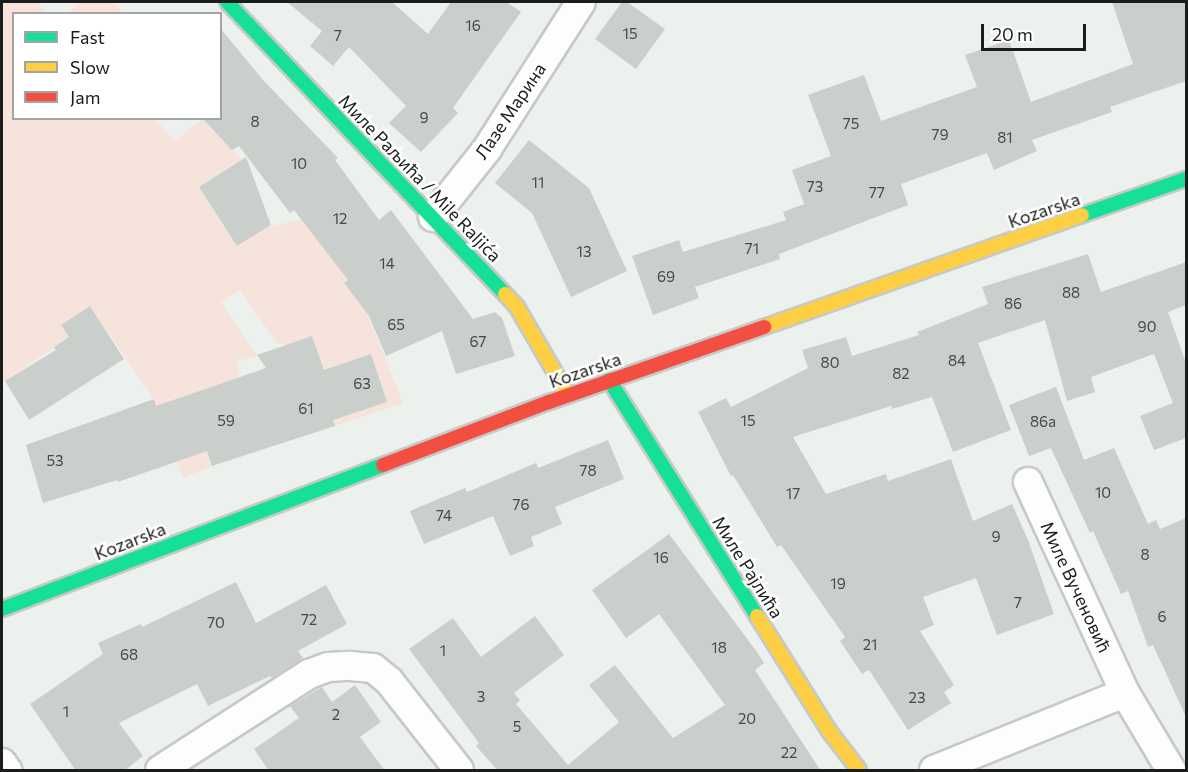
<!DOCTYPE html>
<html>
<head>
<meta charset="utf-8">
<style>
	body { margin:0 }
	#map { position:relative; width:1188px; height:772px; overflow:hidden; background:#ecf1ee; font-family:Commissioner,sans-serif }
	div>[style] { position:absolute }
	.green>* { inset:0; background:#f6e3dc }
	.building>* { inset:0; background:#cbcfcc }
	.roads { filter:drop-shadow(2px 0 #c6c9c7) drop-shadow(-2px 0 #c6c9c7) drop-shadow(0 2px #c6c9c7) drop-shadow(0 -2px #c6c9c7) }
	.street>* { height:28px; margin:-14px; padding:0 14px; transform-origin:14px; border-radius:14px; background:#fcfdfc }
	.fast>* { height:14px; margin:-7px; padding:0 7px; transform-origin:7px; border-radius:7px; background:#16e098 }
	.slow>* { height:14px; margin:-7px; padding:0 7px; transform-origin:7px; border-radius:7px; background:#ffcf43 }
	.jam>* { height:14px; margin:-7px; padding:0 7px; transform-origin:7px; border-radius:7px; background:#f24e42 }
	span { translate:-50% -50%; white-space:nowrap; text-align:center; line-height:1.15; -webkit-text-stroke:5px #fff; paint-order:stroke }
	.number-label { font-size:15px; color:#464a47 }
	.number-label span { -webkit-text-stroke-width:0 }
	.street-label { font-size:18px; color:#1a1d1b }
	.frame { position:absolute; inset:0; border:3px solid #1a1d1b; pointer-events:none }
	.legend { position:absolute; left:12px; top:12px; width:210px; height:108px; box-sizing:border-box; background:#fff; border:2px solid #a3a5a4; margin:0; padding:8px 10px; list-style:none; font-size:18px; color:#1a1d1b }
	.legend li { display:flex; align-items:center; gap:12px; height:30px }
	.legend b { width:30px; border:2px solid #a3a5a4 }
	.scale { position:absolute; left:981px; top:24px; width:105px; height:27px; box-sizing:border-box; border:3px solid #1a1d1b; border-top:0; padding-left:8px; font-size:18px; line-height:21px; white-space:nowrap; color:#1a1d1b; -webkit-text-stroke:4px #fff; paint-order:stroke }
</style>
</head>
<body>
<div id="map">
	<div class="green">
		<div style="clip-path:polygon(2px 2px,37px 2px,48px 13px,14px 14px,14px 118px,155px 119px,175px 141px,202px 119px,247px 164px,235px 163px,199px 187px,237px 246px,266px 228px,301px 219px,360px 271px,344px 283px,367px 313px,403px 403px,335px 426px,318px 378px,324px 369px,312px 336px,287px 345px,277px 343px,240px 290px,221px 303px,258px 356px,237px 361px,240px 377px,188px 395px,212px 466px,183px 478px,154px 399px,90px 306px,62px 324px,69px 337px,2px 383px)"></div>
		<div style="clip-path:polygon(81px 2px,113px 2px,124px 13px,67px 13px)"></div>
	</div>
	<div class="building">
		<div style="clip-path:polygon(287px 2px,392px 2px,428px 34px,451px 2px,506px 2px,521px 12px,453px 108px,458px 113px,421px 152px,389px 123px,406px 106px,349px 47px,333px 66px,310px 46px,322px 31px)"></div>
		<div style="clip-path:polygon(622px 2px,627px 2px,665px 29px,636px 69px,595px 39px)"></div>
		<div style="clip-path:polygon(1112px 2px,1186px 2px,1186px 81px,1110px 107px,1112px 112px,1032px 140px,1037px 151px,994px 170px,987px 153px,901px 184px,908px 205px,779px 254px,780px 259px,695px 287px,699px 298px,653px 315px,632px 256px,679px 240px,683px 252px,786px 220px,783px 212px,804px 204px,792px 170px,831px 156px,808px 95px,864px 75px,881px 121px,977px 87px,965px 55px,1009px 40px,1031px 102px,1133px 64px)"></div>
		<div style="clip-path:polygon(220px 28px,263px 80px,338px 158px,335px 160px,379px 220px,391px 210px,473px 319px,495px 312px,502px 318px,515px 356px,456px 374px,442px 331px,386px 356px,369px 316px,344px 283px,348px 280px,294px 210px,290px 213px,239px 146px,232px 150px,202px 118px,220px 118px)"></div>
		<div style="clip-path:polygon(529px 140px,589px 188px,627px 271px,571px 297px,532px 213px,495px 183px)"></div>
		<div style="clip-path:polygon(246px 157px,271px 225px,237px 246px,199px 187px)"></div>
		<div style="clip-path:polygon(1088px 254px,1101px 292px,1186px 262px,1186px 305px,1168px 312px,1186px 363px,1186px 438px,1154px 450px,1140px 416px,1173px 403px,1154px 354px,1091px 377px,1095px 392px,1067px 401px,1045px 320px,978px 343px,1011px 430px,953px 452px,932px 397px,892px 409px,891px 406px,793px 437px,826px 494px,886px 474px,888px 481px,951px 459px,973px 521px,1012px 504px,1028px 540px,1054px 614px,997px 635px,976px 578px,923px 597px,934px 625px,920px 631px,954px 685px,944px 692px,951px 703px,908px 730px,869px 670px,862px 674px,840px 641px,845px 637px,781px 545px,777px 547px,733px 475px,731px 476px,698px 412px,726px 398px,731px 407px,808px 368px,802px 350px,846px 337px,852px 356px,919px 335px,917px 332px,988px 304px,982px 287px)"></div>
		<div style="clip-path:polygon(90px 306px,124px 359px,29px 420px,5px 381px,56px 350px,54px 347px,69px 337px,61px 325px)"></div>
		<div style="clip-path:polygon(312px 336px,324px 370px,371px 354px,387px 402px,333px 420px,335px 426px,212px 466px,207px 451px,118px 482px,117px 480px,43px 503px,26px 445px,154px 399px,156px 406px,266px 368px,257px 355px)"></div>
		<div style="clip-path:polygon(1056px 387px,1084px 460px,1114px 448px,1148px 524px,1156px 520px,1160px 529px,1186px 518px,1186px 717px,1153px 645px,1148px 647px,1128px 591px,1121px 594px,1093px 531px,1090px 533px,1051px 448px,1029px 456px,1009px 405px)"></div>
		<div style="clip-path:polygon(608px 440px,624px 479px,555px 507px,562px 524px,531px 537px,534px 546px,510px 556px,493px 516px,424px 544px,410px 511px,465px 488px,467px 492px,536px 463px,538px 468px)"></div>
		<div style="clip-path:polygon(669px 534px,757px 652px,764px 663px,755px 670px,821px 771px,498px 771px,476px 746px,479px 743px,409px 649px,453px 618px,481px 657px,535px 616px,564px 655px,514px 693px,520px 700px,516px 704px,568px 765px,619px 722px,589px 685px,615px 665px,673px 738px,725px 705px,659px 614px,626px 638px,592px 590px)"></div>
		<div style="clip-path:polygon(236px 582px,256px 623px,326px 585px,347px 624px,298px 651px,303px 658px,272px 678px,270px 676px,208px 706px,197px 684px,119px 723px,143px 756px,124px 771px,76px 771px,30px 704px,103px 654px,98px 643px,141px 624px,142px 627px)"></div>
		<div style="clip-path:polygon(355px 685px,381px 722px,360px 737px,385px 771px,269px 771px,254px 749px,299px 718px,290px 706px,322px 687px,332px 702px)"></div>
	</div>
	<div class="roads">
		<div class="street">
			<div style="left:433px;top:217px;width:87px;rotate:-51.5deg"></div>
			<div style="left:487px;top:149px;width:174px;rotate:-57.4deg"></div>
			<div style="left:1028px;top:482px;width:232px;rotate:65.3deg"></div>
			<div style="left:1125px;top:693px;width:90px;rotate:59.1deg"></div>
			<div style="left:2px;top:763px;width:9px;rotate:54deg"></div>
			<div style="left:160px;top:770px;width:177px;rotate:-32.8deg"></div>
			<div style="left:309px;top:674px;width:20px;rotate:-20deg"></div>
			<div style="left:328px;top:667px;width:22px;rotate:-3deg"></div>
			<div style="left:350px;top:666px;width:23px;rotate:5deg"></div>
			<div style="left:373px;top:668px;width:21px;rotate:39deg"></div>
			<div style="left:389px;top:681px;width:113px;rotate:51.8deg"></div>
			<div style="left:934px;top:770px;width:206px;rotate:-22deg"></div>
		</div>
		<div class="fast">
			<div style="left:227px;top:2px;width:403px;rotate:46.4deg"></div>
			<div style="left:1082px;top:215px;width:110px;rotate:-19.1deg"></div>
			<div style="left:609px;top:380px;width:279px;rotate:57.9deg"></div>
			<div style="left:2px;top:609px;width:407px;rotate:-20.7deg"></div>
		</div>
		<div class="slow">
			<div style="left:505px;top:294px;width:18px;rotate:47deg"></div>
			<div style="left:517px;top:307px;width:102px;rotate:59.9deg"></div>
			<div style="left:764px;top:327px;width:337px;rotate:-19.4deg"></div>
			<div style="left:757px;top:616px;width:136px;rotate:57.9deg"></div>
			<div style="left:829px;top:731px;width:49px;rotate:52.4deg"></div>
		</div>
		<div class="jam">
			<div style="left:383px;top:465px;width:178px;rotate:-20.8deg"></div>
			<div style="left:549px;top:402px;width:228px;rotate:-19.2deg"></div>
		</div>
	</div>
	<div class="number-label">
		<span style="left:473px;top:26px">16</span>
		<span style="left:630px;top:34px">15</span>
		<span style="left:338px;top:36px">7</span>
		<span style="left:424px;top:118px">9</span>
		<span style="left:255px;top:122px">8</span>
		<span style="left:851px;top:124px">75</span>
		<span style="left:940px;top:135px">79</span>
		<span style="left:1005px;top:138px">81</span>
		<span style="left:299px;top:164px">10</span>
		<span style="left:538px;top:183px">11</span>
		<span style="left:815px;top:187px">73</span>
		<span style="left:877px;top:193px">77</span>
		<span style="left:340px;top:219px">12</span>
		<span style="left:752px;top:249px">71</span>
		<span style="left:584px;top:252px">13</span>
		<span style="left:387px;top:264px">14</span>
		<span style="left:666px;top:277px">69</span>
		<span style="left:1071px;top:293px">88</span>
		<span style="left:1013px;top:304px">86</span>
		<span style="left:396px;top:325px">65</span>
		<span style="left:1147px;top:327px">90</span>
		<span style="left:478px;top:342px">67</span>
		<span style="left:957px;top:361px">84</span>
		<span style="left:830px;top:363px">80</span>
		<span style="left:901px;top:374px">82</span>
		<span style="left:362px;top:384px">63</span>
		<span style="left:306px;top:409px">61</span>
		<span style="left:226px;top:421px">59</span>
		<span style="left:748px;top:421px">15</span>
		<span style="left:1043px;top:422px">86a</span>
		<span style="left:55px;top:461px">53</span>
		<span style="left:588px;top:471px">78</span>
		<span style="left:1103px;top:493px">10</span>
		<span style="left:793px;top:494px">17</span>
		<span style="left:521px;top:505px">76</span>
		<span style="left:444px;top:516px">74</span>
		<span style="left:996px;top:537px">9</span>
		<span style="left:1145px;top:555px">8</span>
		<span style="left:661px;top:558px">16</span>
		<span style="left:838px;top:584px">19</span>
		<span style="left:1018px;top:603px">7</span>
		<span style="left:1162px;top:617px">6</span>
		<span style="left:309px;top:620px">72</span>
		<span style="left:216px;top:623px">70</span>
		<span style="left:870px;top:645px">21</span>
		<span style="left:719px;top:648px">18</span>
		<span style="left:443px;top:651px">1</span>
		<span style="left:129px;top:655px">68</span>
		<span style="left:481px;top:697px">3</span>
		<span style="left:917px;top:698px">23</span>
		<span style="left:66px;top:712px">1</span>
		<span style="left:336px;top:715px">2</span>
		<span style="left:747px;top:719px">20</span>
		<span style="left:517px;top:727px">5</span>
		<span style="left:789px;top:753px">22</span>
	</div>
	<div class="street-label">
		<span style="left:510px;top:111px;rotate:-56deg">Лазе Марина</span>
		<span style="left:420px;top:178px;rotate:46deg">Миле Раљића / Mile Raljića</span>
		<span style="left:1044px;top:210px;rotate:-19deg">Kozarska</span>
		<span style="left:585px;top:370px;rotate:-19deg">Kozarska</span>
		<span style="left:130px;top:541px;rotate:-21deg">Kozarska</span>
		<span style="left:748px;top:567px;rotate:58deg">Миле Рајлића</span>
		<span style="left:1076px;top:587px;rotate:65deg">Миле Вученовић</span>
	</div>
	<div class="frame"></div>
	<ul class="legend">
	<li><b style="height:8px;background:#16e098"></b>Fast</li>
	<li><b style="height:8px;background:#ffcf43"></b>Slow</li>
	<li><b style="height:8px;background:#f24e42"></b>Jam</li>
	</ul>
	<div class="scale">20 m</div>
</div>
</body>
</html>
